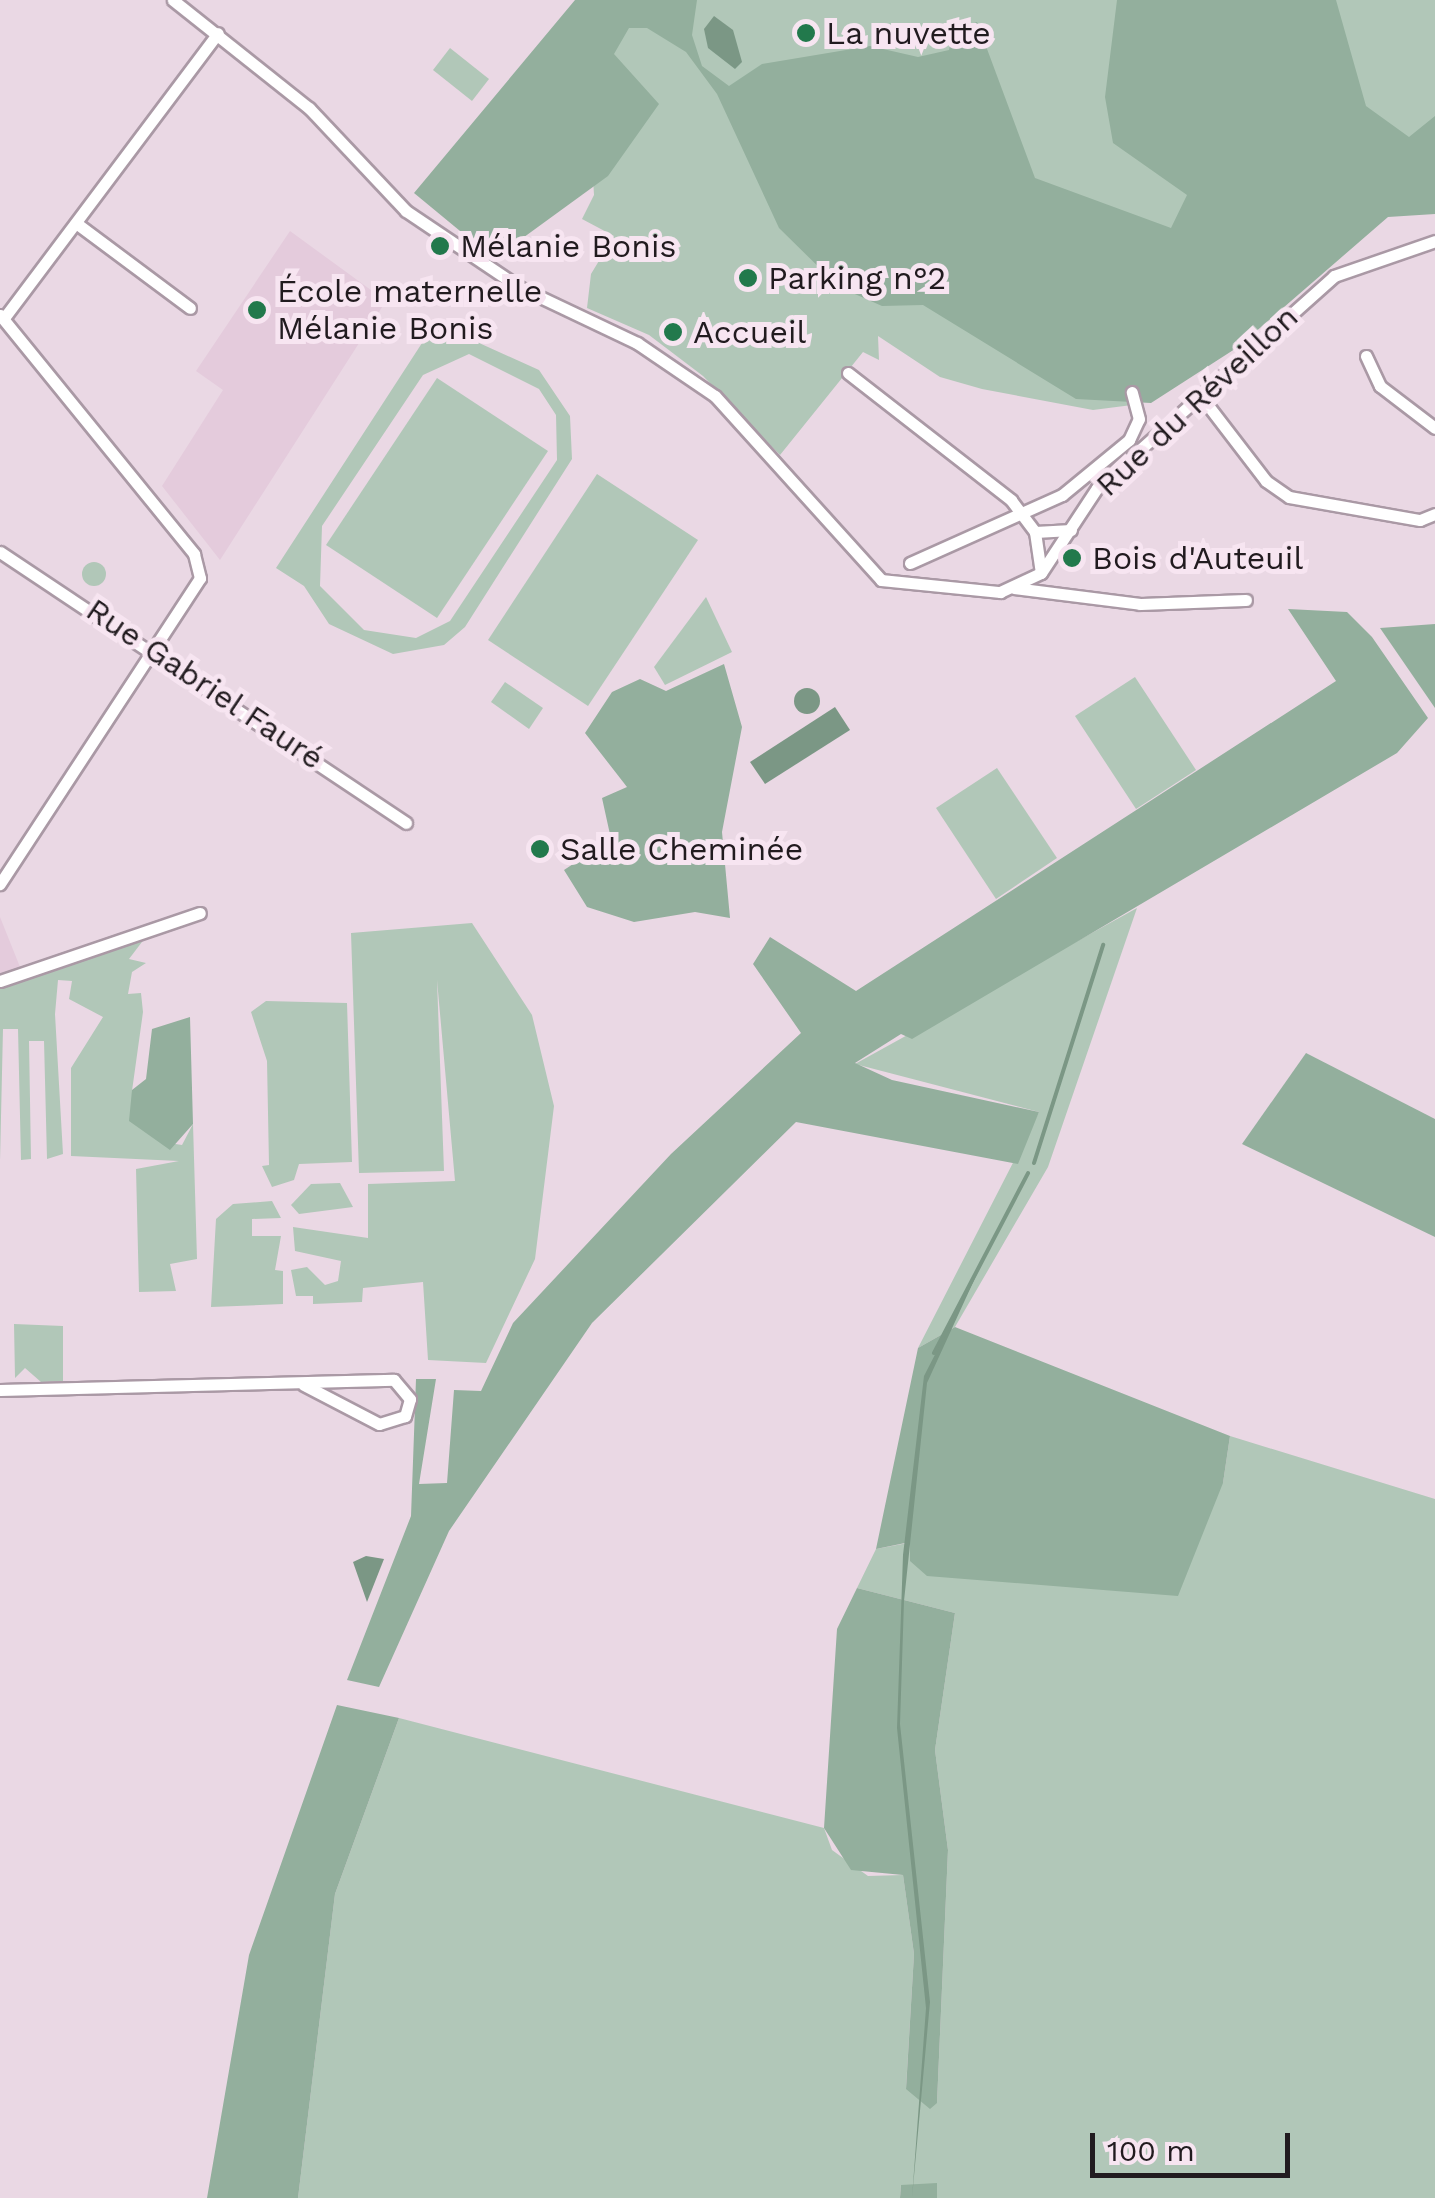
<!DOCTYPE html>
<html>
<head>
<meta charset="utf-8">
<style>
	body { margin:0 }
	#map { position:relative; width:1435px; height:2198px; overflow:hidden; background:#ead8e4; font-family:"Work Sans",sans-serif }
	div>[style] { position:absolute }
	.built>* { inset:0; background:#e4cbdc }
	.green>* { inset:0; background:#b1c7b8 }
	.round { border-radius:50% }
	.forest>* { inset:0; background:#93af9d }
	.water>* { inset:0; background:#7b9785 }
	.stream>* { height:4px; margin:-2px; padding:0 2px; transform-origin:2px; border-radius:2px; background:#7b9785 }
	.roads { filter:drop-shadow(2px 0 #aa99a5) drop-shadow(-2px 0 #aa99a5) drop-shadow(0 2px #aa99a5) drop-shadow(0 -2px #aa99a5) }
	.minor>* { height:11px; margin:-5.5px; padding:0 5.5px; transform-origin:5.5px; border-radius:5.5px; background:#fff }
	.dots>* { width:28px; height:28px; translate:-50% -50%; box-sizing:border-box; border:5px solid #f7e5f1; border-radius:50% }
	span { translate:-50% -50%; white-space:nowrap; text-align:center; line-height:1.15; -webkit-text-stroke:10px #f7e5f1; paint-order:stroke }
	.poi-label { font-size:32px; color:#211b1f }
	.left { translate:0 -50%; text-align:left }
	.street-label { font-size:32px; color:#211b1f }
	.scale { position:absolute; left:1090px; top:2133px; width:200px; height:45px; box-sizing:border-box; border:5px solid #211b1f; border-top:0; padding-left:12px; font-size:30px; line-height:35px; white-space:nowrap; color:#211b1f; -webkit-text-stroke:8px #f7e5f1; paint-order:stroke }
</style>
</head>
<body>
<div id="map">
	<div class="built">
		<div style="clip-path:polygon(290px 231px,386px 301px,220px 560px,162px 486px,223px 390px,196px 371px)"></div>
		<div style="clip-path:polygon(0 917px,20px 967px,0 974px)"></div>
	</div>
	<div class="green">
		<div style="clip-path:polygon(583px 0,1435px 0,1435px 200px,1391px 195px,1132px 405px,1093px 410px,982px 389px,940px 377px,878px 336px,879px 360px,863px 352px,780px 455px,703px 376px,649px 335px,587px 308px,591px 274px,614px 236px,582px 219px,594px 195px)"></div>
		<div style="clip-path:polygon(450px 48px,489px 79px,472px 101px,433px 70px)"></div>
		<div style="clip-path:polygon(evenodd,435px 323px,539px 370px,570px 416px,572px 459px,465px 627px,444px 645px,393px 654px,329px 624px,304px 586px,276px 568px,435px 323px,469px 354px,539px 389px,556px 415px,557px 460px,450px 621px,416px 638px,364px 630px,320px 586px,322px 526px,423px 375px,469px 354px)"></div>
		<div style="clip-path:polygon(437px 378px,548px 451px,437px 618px,326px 545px)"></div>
		<div style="clip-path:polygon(597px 474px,698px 540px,588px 706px,488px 640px)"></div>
		<div class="round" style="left:82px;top:562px;width:24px;height:24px"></div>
		<div style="clip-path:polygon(706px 597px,732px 652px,665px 685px,654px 667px)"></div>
		<div style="clip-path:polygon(1135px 677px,1196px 770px,1136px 809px,1075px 716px)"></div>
		<div style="clip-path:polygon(505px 682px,543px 708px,529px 729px,491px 702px)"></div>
		<div style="clip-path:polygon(997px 768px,1057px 858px,996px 899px,936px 808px)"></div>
		<div style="clip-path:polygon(1137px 908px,1048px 1167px,955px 1327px,918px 1348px,1039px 1112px,855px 1064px)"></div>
		<div style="clip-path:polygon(472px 923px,532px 1015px,554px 1106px,535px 1259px,486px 1363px,428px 1360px,423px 1282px,363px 1288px,362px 1302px,313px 1304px,313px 1296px,296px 1296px,291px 1270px,307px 1267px,325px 1285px,338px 1281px,341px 1261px,295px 1251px,293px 1227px,368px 1238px,368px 1184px,455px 1181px,437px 980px,444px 1171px,359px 1173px,351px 933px)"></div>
		<div style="clip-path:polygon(145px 938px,129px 959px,146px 963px,132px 972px,128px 994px,141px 993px,143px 1012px,132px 1091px,163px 1142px,182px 1145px,193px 1124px,197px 1259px,170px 1264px,176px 1291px,139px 1292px,136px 1169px,179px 1161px,71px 1156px,71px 1068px,103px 1017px,69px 999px,72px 981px,58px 980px,55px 1014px,63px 1154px,47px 1159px,44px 1041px,29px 1041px,31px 1159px,21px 1160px,18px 1029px,3px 1029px,0 1161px,0 986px)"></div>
		<div style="clip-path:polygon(266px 1001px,347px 1003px,352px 1162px,299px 1164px,294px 1180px,272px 1187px,262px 1166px,269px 1165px,267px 1061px,251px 1012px)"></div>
		<div style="clip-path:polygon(340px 1183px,353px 1207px,299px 1214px,291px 1205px,311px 1184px)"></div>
		<div style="clip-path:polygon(272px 1201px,281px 1218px,252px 1219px,252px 1236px,281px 1236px,275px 1270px,283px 1271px,283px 1304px,211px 1307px,216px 1219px,233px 1204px)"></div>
		<div style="clip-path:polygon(14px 1324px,63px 1326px,63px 1381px,41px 1382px,25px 1368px,15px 1378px)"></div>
		<div style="clip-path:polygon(1230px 1436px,1435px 1499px,1435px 2198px,936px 2198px,901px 2185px,900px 2198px,298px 2198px,335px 1894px,399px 1718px,824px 1828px,832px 1850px,868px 1876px,903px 1875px,914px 1954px,906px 2088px,937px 2103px,948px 1850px,935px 1750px,955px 1613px,857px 1588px,876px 1549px,1223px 1483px)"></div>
	</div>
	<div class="forest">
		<div style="clip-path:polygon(575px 0,697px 0,692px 35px,702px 66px,729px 86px,762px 64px,870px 46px,918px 57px,949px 50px,953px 31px,977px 22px,1035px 178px,1171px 228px,1187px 195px,1113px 143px,1105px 97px,1117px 0,1336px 0,1366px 106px,1409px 137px,1435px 116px,1435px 214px,1388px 217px,1238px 347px,1151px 403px,1076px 399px,923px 305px,882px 306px,839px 287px,779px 228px,717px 94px,686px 52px,647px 28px,629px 28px,614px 54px,659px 104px,608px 176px,494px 259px,414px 193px)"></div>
		<div style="clip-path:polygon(1288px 609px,1347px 612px,1372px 637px,1428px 718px,1397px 753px,912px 1039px,901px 1034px,855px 1063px,892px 1080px,1039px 1112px,1018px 1164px,796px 1122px,592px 1323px,449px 1531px,379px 1687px,347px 1680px,411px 1516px,416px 1379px,436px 1379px,419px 1484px,447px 1483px,454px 1390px,481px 1391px,513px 1323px,671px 1154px,801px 1033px,753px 964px,770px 937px,856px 991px,1336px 681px)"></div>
		<div style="clip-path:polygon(1435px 624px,1435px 708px,1380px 628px)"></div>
		<div style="clip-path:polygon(724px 664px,742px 727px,722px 832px,730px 918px,695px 912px,634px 922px,587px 907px,564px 870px,611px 839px,602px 798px,627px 787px,585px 733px,612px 692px,640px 679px,666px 691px)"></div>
		<div style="clip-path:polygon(190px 1017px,193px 1124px,170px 1150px,129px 1121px,132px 1090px,146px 1079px,152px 1029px)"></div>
		<div style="clip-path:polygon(1306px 1053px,1435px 1119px,1435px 1237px,1242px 1144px)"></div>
		<div style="clip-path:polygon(955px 1327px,1230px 1436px,1223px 1483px,1178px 1596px,927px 1576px,910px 1561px,910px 1542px,876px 1549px,918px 1348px)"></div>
		<div style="clip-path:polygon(857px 1588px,955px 1613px,935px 1750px,948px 1850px,937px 2103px,930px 2109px,906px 2089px,914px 1954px,903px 1875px,851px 1870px,824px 1828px,837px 1629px)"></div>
		<div style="clip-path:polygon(337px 1705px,399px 1718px,335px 1894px,298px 2198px,207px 2198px,249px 1955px)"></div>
		<div style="clip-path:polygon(937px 2183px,937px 2198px,900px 2198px,901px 2185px)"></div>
	</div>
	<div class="water">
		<div style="clip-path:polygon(714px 16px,733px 30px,742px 62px,735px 69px,708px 48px,704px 29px)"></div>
		<div class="round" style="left:794px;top:688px;width:26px;height:26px"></div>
		<div style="clip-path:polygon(835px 707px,850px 730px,765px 784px,750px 762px)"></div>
		<div style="clip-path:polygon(981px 1265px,927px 1383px,904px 1601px,900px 1724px,930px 2002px,912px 2198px,926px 2008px,897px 1728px,903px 1555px,924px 1376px)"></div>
		<div style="clip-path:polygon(366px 1556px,384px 1559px,367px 1602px,353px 1562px)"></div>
	</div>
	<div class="stream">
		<div style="left:1034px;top:1163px;width:229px;rotate:-72.4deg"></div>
		<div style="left:934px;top:1353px;width:203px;rotate:-62.4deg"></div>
	</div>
	<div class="roads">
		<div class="minor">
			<div style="left:173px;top:0;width:174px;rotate:38.5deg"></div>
			<div style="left:309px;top:108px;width:141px;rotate:46.7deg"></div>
			<div style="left:406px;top:211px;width:136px;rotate:33.9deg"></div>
			<div style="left:519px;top:287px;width:131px;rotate:25.4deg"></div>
			<div style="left:637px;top:343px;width:94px;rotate:34.2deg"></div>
			<div style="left:715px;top:396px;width:248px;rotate:47.9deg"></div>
			<div style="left:881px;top:580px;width:120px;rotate:5.8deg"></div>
			<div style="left:1000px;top:592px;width:45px;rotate:-24.9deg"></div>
			<div style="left:1041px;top:573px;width:102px;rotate:-56.6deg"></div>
			<div style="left:1097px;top:488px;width:318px;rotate:-41.8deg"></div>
			<div style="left:1334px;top:276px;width:107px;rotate:-19.1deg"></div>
			<div style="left:76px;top:223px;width:142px;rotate:36.7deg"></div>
			<div style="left:0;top:315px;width:308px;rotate:50.9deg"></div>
			<div style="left:194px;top:554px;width:25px;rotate:76deg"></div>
			<div style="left:200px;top:578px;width:366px;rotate:123.2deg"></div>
			<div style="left:4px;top:318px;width:356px;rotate:-53.1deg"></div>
			<div style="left:1366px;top:356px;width:33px;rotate:65deg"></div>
			<div style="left:1380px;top:386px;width:69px;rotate:37.4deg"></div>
			<div style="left:848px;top:373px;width:207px;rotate:37.9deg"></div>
			<div style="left:1011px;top:500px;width:40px;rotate:53deg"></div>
			<div style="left:1035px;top:532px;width:36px;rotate:-3deg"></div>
			<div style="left:1200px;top:395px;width:108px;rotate:52.5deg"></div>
			<div style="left:1266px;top:481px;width:28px;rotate:35deg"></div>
			<div style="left:1289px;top:497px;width:133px;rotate:10deg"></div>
			<div style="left:1420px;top:520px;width:16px;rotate:-22deg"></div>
			<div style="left:1035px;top:532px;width:41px;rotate:81.7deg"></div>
			<div style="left:0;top:552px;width:488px;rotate:33.7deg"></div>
			<div style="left:910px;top:563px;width:167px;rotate:-24.1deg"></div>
			<div style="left:1062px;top:495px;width:87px;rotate:-39.4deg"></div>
			<div style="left:1129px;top:440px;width:23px;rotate:-65deg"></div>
			<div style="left:1139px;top:419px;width:28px;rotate:-105deg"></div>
			<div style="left:1014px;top:588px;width:127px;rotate:7.2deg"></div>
			<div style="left:1140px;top:604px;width:106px;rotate:-2.2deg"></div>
			<div style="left:0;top:981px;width:211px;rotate:-18.8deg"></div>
			<div style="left:0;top:1390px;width:394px;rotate:-1.5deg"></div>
			<div style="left:394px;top:1380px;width:25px;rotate:50deg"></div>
			<div style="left:410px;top:1399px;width:18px;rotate:106deg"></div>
			<div style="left:405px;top:1416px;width:27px;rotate:163deg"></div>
			<div style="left:379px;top:1424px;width:85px;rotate:-152.5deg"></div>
		</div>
	</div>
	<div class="dots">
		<div style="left:806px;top:33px;background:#22794c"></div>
		<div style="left:440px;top:246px;background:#22794c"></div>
		<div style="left:748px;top:278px;background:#22794c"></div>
		<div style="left:257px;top:310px;background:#22794c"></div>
		<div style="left:673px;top:332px;background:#22794c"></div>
		<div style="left:1072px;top:558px;background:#22794c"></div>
		<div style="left:540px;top:849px;background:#22794c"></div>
	</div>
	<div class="poi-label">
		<span class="left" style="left:826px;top:33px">La nuvette</span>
		<span class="left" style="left:460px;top:246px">Mélanie Bonis</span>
		<span class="left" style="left:768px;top:278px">Parking n°2</span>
		<span class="left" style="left:277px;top:310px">École maternelle<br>Mélanie Bonis</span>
		<span class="left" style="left:693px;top:332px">Accueil</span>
		<span class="left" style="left:1092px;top:558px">Bois d'Auteuil</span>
		<span class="left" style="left:560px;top:849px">Salle Cheminée</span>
	</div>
	<div class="street-label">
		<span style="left:1197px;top:401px;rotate:-43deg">Rue du Réveillon</span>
		<span style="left:205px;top:684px;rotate:34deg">Rue Gabriel Fauré</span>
	</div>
	<div class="scale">100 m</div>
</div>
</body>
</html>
